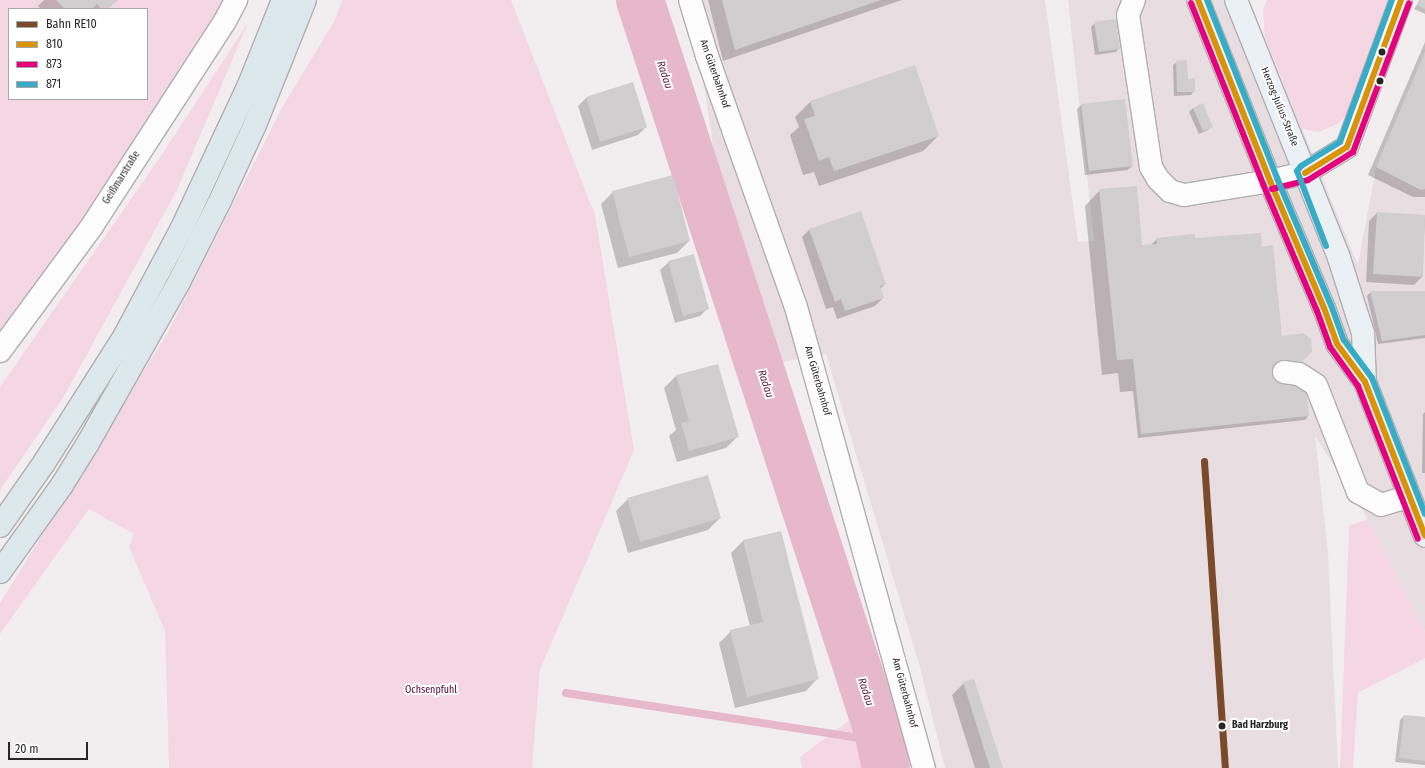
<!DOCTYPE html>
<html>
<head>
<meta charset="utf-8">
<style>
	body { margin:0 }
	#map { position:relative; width:1425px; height:768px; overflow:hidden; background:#f2eef0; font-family:"Fira Sans Condensed",sans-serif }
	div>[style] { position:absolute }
	.built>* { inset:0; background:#e8dee2 }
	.green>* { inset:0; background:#f5d7e3 }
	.shadow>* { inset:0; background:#0003 }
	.stream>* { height:8px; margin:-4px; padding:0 4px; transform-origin:4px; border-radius:4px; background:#e7b7ca }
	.river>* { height:48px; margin:-24px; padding:0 24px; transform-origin:24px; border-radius:24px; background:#e7b7ca }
	.building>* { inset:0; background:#d0cecf }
	.roads { filter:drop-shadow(1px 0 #b1aeb0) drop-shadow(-1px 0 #b1aeb0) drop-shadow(0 1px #b1aeb0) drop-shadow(0 -1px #b1aeb0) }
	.minor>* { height:22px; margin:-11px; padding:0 11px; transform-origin:11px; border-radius:11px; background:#fdfcfd }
	.major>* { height:22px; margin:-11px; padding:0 11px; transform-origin:11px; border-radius:11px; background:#eaf0f3 }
	.highway>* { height:22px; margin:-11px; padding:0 11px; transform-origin:11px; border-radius:11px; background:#dde8ed }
	.bus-1>* { height:6px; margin:-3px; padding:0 3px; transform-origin:3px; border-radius:3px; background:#d89306 }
	.bus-2>* { height:6px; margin:-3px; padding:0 3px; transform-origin:3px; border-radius:3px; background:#e5007d }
	.bus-3>* { height:6px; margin:-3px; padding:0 3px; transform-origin:3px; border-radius:3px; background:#38abc7 }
	.rail-1>* { height:7px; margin:-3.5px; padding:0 3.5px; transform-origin:3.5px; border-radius:3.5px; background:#7a4b2a }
	.dots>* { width:11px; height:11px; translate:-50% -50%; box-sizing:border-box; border:2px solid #fff; border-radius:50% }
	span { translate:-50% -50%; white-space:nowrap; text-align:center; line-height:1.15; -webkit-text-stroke:4px #fff; paint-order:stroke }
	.street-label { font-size:10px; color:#292627 }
	.park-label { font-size:10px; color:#520430 }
	.stop-label { font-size:10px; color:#292627; font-weight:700 }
	.left { translate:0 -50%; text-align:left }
	.water-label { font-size:11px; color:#64183f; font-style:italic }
	.legend { position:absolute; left:8px; top:8px; width:140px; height:92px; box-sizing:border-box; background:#fff; border:1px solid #a9a8a9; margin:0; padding:5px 7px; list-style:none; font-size:12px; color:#292627 }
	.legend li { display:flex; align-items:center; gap:8px; height:20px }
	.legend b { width:20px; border:1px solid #a9a8a9 }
	.scale { position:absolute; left:8px; top:742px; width:80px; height:18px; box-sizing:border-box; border:2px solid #292627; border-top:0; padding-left:5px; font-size:12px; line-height:14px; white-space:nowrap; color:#292627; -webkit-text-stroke:3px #fff; paint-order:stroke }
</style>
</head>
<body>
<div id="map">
	<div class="built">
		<div style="clip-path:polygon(692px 0,1045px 0,1078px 242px,1094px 241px,1068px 0,1249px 0,1358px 265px,1376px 167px,1425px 51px,1425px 632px,1368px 519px,1315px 436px,1328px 552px,1338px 768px,945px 768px,920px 667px,826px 354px,778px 363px,715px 161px)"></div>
	</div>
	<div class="green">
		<div style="clip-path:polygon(evenodd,0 0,236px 0,0 351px,0 0,9px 9px,147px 9px,147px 99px,9px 99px,9px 9px)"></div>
		<div style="clip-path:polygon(342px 0,511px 0,595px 215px,634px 450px,540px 670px,532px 768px,169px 768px,165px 631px,129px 547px,134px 534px,89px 509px,0 634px,0 603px,168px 332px,283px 106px,335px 20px)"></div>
		<div style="clip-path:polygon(1267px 0,1395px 0,1355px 106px,1339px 123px,1319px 132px,1302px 129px,1265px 38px,1263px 9px)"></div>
		<div style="clip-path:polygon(248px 23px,177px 190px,63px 398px,0 490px,0 387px,161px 156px)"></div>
		<div style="clip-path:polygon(1368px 519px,1425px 632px,1425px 658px,1358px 693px,1353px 768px,1340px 768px,1349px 526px)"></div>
		<div style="clip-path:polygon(882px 696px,903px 768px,802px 768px,800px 757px)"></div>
	</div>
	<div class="shadow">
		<div style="clip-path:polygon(44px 0,116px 0,107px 9px,41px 9px,38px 6px)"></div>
		<div style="clip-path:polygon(708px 0,902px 0,723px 61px)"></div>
		<div style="clip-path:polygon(1420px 0,1425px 1px,1425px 14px,1414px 9px)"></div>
		<div style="clip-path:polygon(1095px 23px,1119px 48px,1116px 52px,1095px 55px,1091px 27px)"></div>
		<div style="clip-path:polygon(1425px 42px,1425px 197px,1413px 197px,1368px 175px)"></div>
		<div style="clip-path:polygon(1177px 62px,1194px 91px,1191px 95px,1174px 96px,1173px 65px)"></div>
		<div style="clip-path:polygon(632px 83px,646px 127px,638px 135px,592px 150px,578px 106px,586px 98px)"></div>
		<div style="clip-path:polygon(810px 102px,938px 136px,923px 151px,819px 186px,814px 172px,803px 175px,790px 135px,799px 127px,795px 117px)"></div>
		<div style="clip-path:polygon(1081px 105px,1132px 166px,1128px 170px,1085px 175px,1077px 109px)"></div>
		<div style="clip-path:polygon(1193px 108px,1212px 126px,1208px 130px,1199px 134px,1189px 112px)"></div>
		<div style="clip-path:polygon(1100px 190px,1141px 246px,1151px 245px,1157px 239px,1195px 239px,1261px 248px,1281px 337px,1311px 352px,1302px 361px,1308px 416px,1305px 420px,1138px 438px,1133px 391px,1120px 392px,1118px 373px,1102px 375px,1085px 206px)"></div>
		<div style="clip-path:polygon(613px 192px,689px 241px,677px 253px,618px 268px,601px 204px)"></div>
		<div style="clip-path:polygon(1377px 213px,1425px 216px,1422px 277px,1414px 285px,1366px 282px,1369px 221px)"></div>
		<div style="clip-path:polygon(810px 229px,885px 284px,880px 289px,883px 298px,875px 306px,837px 319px,833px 307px,826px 309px,802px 237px)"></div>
		<div style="clip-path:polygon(669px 262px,708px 308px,700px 316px,675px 323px,660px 270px)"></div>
		<div style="clip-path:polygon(1371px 292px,1425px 292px,1425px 338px,1378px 344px,1367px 296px)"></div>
		<div style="clip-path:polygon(676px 376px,738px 436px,726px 448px,677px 462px,669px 436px,676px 430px,664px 388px)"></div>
		<div style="clip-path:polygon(1425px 412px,1425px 473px,1422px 473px,1423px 414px)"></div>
		<div style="clip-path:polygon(628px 499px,720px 518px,708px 530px,628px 553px,616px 511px)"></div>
		<div style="clip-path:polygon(781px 532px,817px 679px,806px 691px,735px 708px,719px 643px,731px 631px,750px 626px,731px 553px,743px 541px)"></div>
		<div style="clip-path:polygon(964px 683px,1002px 768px,975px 768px,952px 695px)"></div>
		<div style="clip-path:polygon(1404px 716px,1425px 718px,1425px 765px,1395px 762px,1400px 720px)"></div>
	</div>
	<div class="stream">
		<div style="left:566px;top:693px;width:318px;rotate:8.7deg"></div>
	</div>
	<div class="river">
		<div style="left:640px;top:0;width:769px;rotate:71.97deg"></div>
		<div style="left:878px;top:731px;width:38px;rotate:78deg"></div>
	</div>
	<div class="building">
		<div style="clip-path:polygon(56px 0,118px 0,108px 9px,102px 9px,97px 4px,92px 9px,65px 9px)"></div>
		<div style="clip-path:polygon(722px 0,881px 0,735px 50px)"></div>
		<div style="clip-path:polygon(1419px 0,1425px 0,1425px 9px,1417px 5px)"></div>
		<div style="clip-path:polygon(1116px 19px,1120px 49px,1099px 52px,1094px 22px)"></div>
		<div style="clip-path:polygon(1425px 51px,1425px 189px,1421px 190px,1376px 167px)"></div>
		<div style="clip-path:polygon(1187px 60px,1188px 79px,1195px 78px,1195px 92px,1177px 92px,1176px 61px)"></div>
		<div style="clip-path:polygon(915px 65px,939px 136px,834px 171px,829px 157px,819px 161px,804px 119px,815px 116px,810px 101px)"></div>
		<div style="clip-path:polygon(633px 82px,647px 127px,600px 142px,586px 97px)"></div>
		<div style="clip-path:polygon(1125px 99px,1133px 166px,1089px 171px,1081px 104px)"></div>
		<div style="clip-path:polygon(1203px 103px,1213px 127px,1203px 131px,1193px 108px)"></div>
		<div style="clip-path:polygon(673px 175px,690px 241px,629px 257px,612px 191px)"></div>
		<div style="clip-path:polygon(1137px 186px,1142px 245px,1157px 244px,1156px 238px,1195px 234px,1195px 238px,1261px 233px,1262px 247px,1273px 245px,1282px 336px,1304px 333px,1311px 339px,1312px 352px,1303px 360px,1309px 416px,1141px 434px,1133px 359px,1117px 360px,1099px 189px)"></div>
		<div style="clip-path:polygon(861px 211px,886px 284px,880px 286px,884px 298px,845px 311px,841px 299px,835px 302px,809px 229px)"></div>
		<div style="clip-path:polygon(1377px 212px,1425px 215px,1423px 277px,1373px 274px)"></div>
		<div style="clip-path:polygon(694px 254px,709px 309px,683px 316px,668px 261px)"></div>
		<div style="clip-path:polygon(1370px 291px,1425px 291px,1425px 335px,1382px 341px)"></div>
		<div style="clip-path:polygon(718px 364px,739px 437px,689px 451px,681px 423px,689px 421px,676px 375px)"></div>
		<div style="clip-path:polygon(708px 475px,721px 518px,640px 542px,627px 498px)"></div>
		<div style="clip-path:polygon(781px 531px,819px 679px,747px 697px,730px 630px,763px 622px,743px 540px)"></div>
		<div style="clip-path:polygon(974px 679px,1003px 768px,990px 768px,963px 682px)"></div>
		<div style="clip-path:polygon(1404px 715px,1425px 717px,1425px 761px,1399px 758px)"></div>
	</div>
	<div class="roads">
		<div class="minor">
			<div style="left:690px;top:0;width:59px;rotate:73.1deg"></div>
			<div style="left:707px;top:56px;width:266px;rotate:70.5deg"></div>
			<div style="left:796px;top:307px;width:478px;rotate:74.5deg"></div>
			<div style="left:1134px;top:0;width:16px;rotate:112deg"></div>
			<div style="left:1128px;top:15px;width:154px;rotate:81.4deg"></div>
			<div style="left:1151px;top:167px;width:14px;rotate:60deg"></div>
			<div style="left:1158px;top:179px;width:17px;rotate:45deg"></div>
			<div style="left:1170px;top:191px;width:15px;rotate:16deg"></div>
			<div style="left:1184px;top:195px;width:87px;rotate:-9.2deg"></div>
			<div style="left:1270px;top:181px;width:36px;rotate:-13deg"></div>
			<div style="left:1305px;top:173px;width:49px;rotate:-31.8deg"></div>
			<div style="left:1347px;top:147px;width:157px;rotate:-69.8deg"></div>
			<div style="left:0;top:351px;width:155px;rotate:-53.6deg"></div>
			<div style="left:92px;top:226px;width:244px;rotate:-57deg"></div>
			<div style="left:225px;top:21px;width:24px;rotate:-62deg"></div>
			<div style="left:1284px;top:372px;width:15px;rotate:8deg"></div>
			<div style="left:1299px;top:374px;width:20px;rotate:33deg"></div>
			<div style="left:1316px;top:385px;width:115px;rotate:68.6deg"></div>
			<div style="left:1358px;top:492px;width:26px;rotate:29deg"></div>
			<div style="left:1381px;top:505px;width:28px;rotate:-17deg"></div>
		</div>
		<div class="major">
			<div style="left:1198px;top:0;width:195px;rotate:68.3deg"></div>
			<div style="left:1270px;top:181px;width:138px;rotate:67deg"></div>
			<div style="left:1324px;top:308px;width:38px;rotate:70deg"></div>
			<div style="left:1337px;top:344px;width:47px;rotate:53.6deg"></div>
			<div style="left:1365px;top:382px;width:165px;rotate:68.7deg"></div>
			<div style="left:1236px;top:0;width:278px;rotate:68.2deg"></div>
			<div style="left:1339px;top:258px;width:79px;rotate:72.3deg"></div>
			<div style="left:1363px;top:333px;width:49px;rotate:87.7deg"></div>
		</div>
		<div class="highway">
			<div style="left:0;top:526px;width:77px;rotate:-55.1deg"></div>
			<div style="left:44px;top:463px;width:149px;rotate:-57.6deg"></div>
			<div style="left:124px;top:337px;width:121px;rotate:-62deg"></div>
			<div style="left:181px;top:230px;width:158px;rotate:-64.9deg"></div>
			<div style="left:248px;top:87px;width:94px;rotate:-68.1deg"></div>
			<div style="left:0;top:572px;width:107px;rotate:-54.5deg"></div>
			<div style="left:62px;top:485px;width:49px;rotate:-58.2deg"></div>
			<div style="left:88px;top:443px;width:185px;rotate:-60.5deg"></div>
			<div style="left:179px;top:282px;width:91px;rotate:-63.2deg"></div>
			<div style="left:220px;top:201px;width:84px;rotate:-65.3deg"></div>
			<div style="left:255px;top:125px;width:135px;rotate:-68.2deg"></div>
		</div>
	</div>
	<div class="bus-1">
		<div style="left:1198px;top:0;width:195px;rotate:68.3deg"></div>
		<div style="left:1270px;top:181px;width:138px;rotate:67deg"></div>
		<div style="left:1324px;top:308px;width:38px;rotate:70deg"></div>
		<div style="left:1337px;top:344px;width:47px;rotate:53.6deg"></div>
		<div style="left:1365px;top:382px;width:165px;rotate:68.7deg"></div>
		<div style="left:1305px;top:173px;width:49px;rotate:-31.8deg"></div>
		<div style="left:1347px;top:147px;width:157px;rotate:-69.8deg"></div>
	</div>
	<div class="bus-2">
		<div style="left:1191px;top:3px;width:195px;rotate:68.3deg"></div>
		<div style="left:1263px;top:184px;width:138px;rotate:67deg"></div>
		<div style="left:1317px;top:311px;width:38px;rotate:70deg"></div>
		<div style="left:1330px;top:347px;width:48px;rotate:54.3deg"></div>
		<div style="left:1358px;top:386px;width:164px;rotate:68.6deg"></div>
		<div style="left:1272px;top:189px;width:37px;rotate:-14deg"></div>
		<div style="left:1308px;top:180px;width:53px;rotate:-31.9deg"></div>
		<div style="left:1353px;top:152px;width:159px;rotate:-69.4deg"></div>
	</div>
	<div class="bus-3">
		<div style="left:1207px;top:0;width:191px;rotate:68.5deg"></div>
		<div style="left:1277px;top:178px;width:138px;rotate:67deg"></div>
		<div style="left:1331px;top:305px;width:37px;rotate:70deg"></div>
		<div style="left:1344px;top:340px;width:47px;rotate:53.6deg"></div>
		<div style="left:1372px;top:378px;width:146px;rotate:68.7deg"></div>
		<div style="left:1326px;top:246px;width:80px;rotate:-111.1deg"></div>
		<div style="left:1297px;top:171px;width:6px;rotate:-51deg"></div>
		<div style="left:1301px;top:166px;width:46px;rotate:-31.6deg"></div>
		<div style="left:1340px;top:142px;width:151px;rotate:-69.9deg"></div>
	</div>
	<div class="rail-1">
		<div style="left:1204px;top:461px;width:308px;rotate:86.1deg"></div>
	</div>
	<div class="dots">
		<div style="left:1382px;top:52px;background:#292627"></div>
		<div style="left:1380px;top:81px;background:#292627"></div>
		<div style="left:1222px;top:726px;background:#292627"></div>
	</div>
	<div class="street-label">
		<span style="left:714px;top:74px;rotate:71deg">Am Güterbahnhof</span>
		<span style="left:1279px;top:107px;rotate:68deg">Herzog-Julius-Straße</span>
		<span style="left:122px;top:178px;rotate:-58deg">Geißmarstraße</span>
		<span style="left:817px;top:381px;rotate:74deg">Am Güterbahnhof</span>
		<span style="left:904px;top:693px;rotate:75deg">Am Güterbahnhof</span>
	</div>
	<div class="park-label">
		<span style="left:431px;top:691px">Ochsenpfuhl</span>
	</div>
	<div class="stop-label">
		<span class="left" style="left:1232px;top:726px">Bad Harzburg</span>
	</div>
	<div class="water-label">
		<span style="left:664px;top:75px;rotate:72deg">Radau</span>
		<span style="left:765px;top:384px;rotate:72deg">Radau</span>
		<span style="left:865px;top:692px;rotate:72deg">Radau</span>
	</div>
	<ul class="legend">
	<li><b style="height:5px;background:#7a4b2a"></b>Bahn RE10</li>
	<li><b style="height:5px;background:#d89306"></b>810</li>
	<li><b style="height:5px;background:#e5007d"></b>873</li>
	<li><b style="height:5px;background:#38abc7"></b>871</li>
	</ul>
	<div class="scale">20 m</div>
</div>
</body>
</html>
